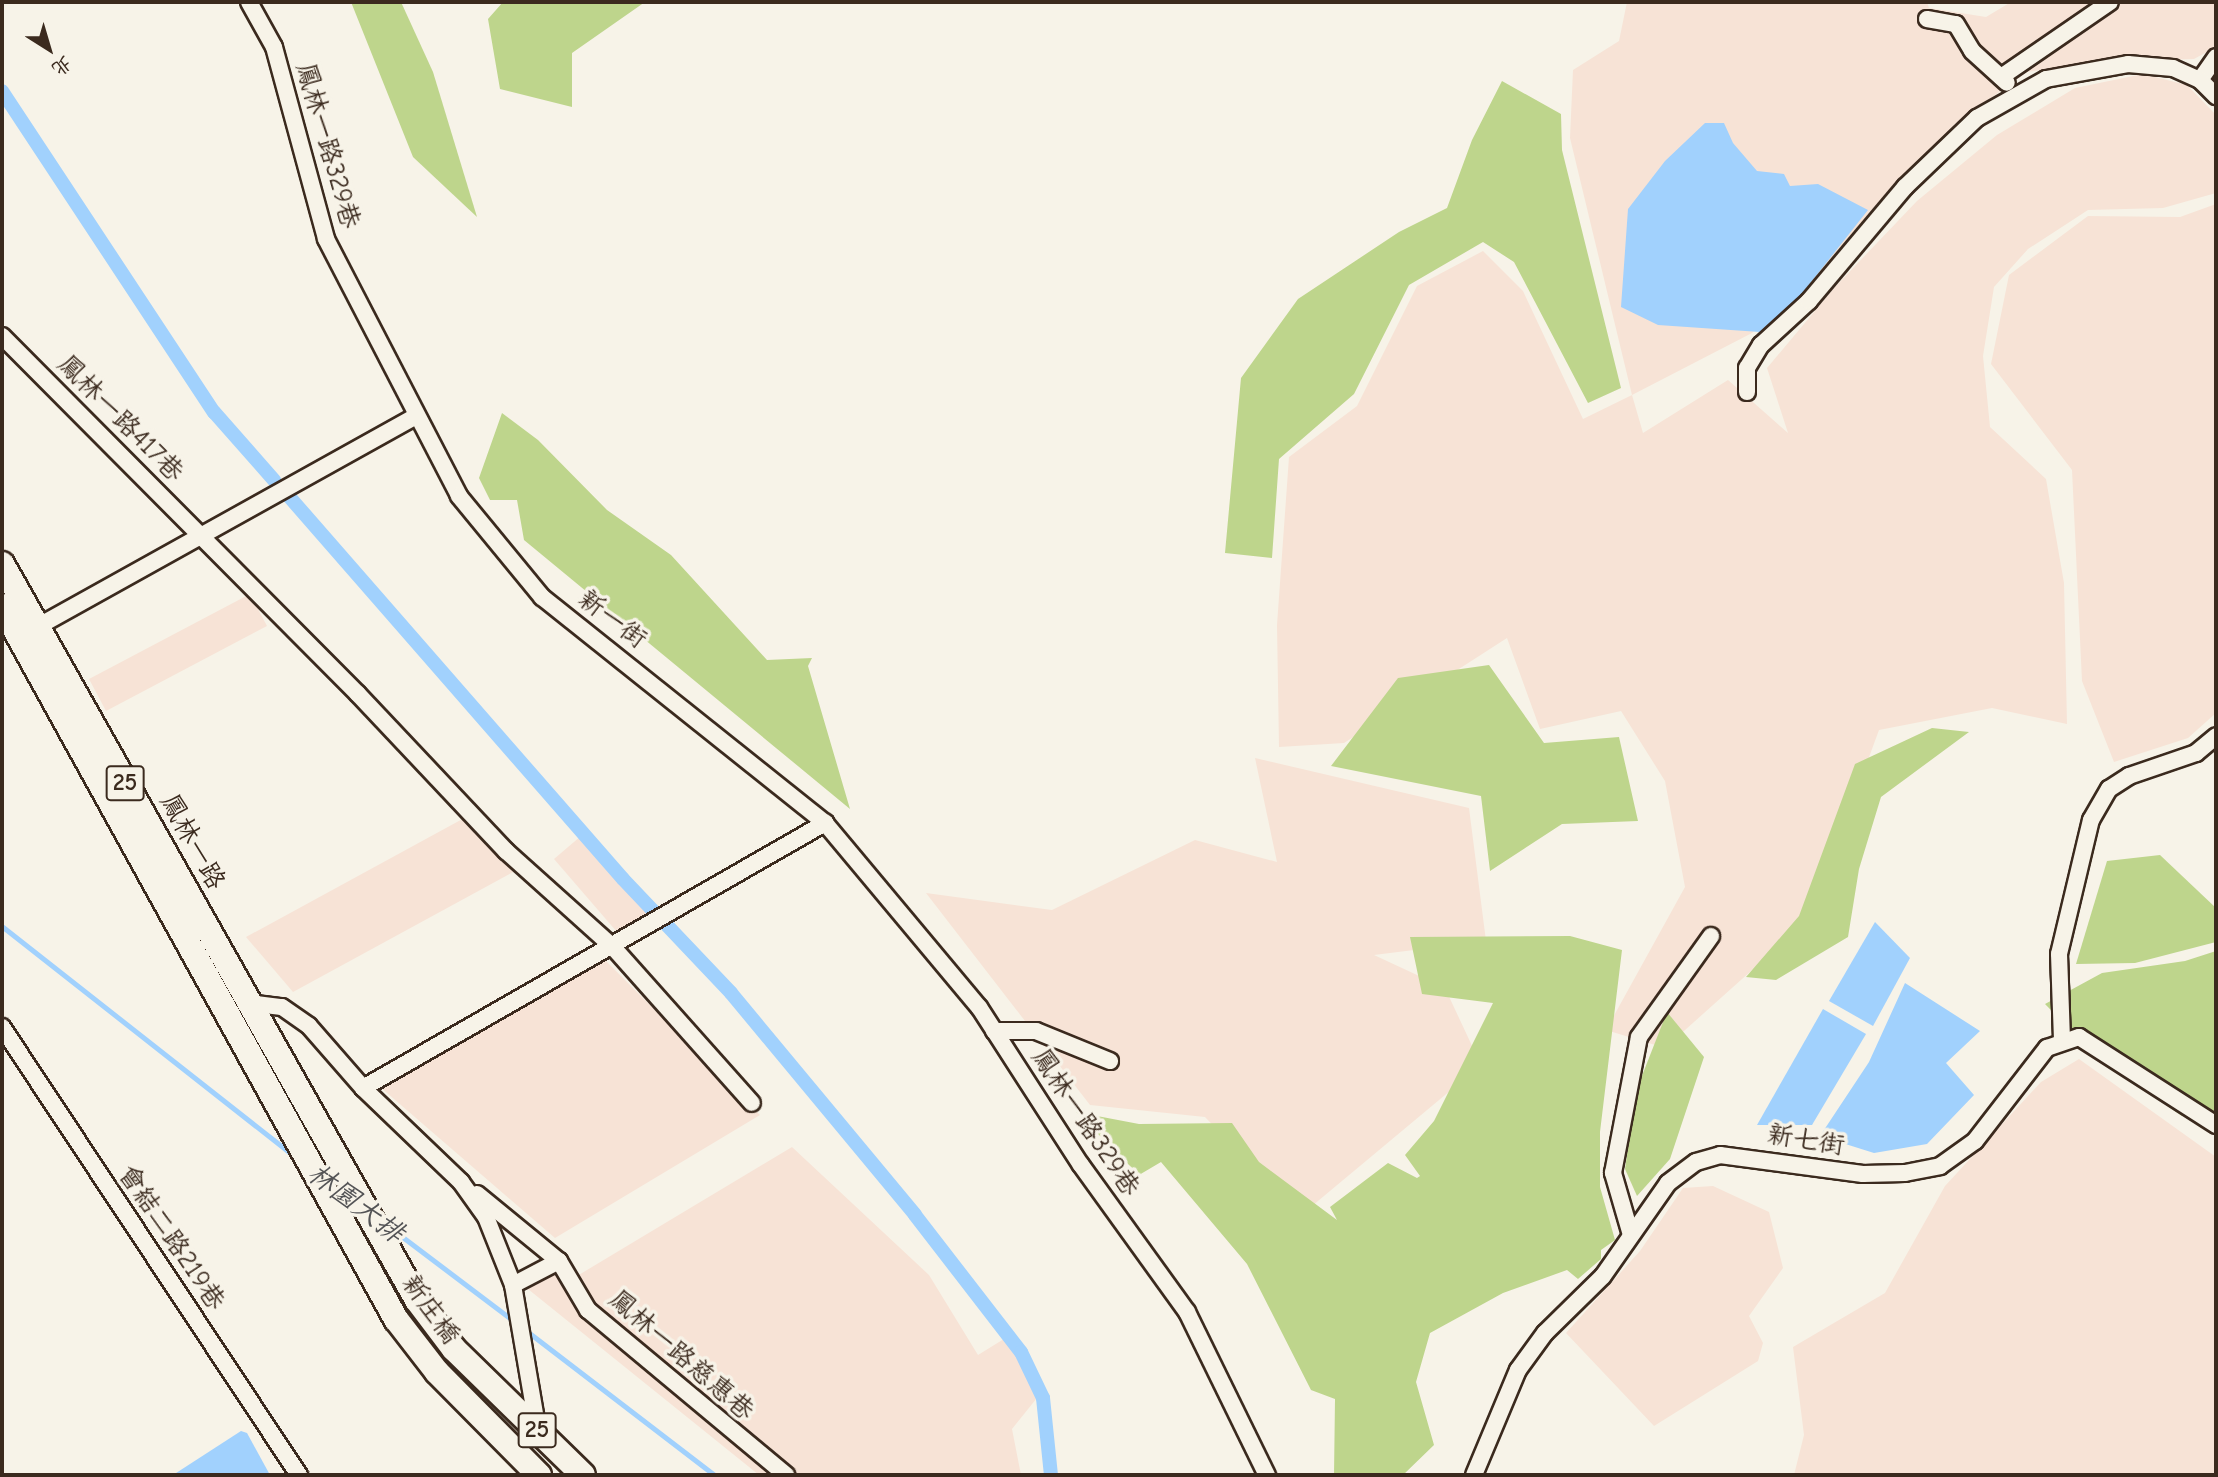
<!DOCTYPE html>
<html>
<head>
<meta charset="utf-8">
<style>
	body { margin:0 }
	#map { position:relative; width:2218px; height:1477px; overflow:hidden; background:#f7f3e8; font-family:"Comic Neue","LXGW WenKai TC",sans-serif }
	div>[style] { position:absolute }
	.built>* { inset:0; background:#f7e3d6 }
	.green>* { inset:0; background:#bed58c }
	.water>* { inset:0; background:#a1d1fd }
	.stream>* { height:4.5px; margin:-2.25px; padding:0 2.25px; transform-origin:2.25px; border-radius:2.25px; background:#a1d1fd }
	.canal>* { height:14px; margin:-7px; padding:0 7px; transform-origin:7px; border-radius:7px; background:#a1d1fd }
	.roads { filter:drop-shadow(2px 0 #3b2a1e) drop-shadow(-2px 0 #3b2a1e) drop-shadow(0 2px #3b2a1e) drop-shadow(0 -2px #3b2a1e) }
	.street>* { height:16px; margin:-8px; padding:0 8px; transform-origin:8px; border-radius:8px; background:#f7f3e8 }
	.primary>* { height:24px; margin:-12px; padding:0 12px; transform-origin:12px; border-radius:12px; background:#f7f3e8 }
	span { translate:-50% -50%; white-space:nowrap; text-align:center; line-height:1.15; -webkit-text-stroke:7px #f7f3e8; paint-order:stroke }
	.shield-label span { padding:2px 5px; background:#f7f3e8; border:2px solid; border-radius:5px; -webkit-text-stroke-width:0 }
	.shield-label { font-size:24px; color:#3b2a1e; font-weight:700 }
	.street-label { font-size:26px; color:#3b2a1e }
	.water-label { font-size:28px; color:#545456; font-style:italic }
	.frame { position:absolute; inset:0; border:4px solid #3b2a1e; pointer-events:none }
	.north { position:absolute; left:14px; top:14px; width:70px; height:70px; -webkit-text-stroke:5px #f7f3e8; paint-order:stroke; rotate:143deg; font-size:19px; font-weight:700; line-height:28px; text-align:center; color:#3b2a1e }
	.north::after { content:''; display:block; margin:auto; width:24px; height:32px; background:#3b2a1e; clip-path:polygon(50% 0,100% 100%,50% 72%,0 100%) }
</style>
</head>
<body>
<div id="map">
	<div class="built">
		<div style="clip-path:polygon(1627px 2px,1927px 2px,1929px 8px,1986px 17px,2011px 2px,2216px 2px,2216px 47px,2194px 59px,2094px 62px,2027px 72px,1955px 124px,1872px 210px,1802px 292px,1752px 333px,1632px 395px,1643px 433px,1728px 380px,1788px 433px,1767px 368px,1835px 287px,1917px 201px,1997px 135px,2075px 88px,2143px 74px,2187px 85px,2216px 115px,2216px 193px,2163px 208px,2088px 210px,2028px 249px,1994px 287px,1983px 356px,1990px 427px,2046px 479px,2064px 583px,2067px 724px,1992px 708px,1879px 730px,1810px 918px,1665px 1048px,1606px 1030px,1685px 887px,1665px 781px,1621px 711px,1540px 729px,1507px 638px,1344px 743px,1279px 747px,1277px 625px,1289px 457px,1357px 406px,1417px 286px,1483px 251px,1523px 291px,1583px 419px,1632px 395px,1570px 138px,1573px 70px,1619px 41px)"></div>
		<div style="clip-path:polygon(2216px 204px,2216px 713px,2188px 738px,2114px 762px,2082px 681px,2072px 470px,1991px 364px,2009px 275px,2088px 216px,2180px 217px)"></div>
		<div style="clip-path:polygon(250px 594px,267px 626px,106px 711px,89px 679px)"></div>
		<div style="clip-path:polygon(1255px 758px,1469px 808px,1486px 941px,1374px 955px,1445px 988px,1481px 1065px,1300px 1216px,1205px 1117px,1090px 1105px,926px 893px,1052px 910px,1195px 840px,1277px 862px)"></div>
		<div style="clip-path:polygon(468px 816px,515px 871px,293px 992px,246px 937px)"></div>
		<div style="clip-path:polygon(588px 830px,655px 908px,617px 932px,554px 859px)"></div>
		<div style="clip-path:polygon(599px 954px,760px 1115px,555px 1238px,372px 1080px)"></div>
		<div style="clip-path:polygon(2079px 1059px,2216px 1157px,2216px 1475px,1794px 1475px,1804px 1435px,1793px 1347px,1885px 1293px,1945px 1186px,2041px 1082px)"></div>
		<div style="clip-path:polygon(792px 1147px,929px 1275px,978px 1355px,1012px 1334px,1045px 1388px,1012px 1429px,1021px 1475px,759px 1475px,523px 1285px,545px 1267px,567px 1282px)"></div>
		<div style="clip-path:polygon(1713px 1186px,1769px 1212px,1783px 1268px,1749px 1316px,1763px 1343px,1758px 1361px,1654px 1426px,1566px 1333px,1640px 1251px,1683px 1188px)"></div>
	</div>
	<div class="green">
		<div style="clip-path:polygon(351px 2px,401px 2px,433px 72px,477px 217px,413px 157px)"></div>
		<div style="clip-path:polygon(503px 2px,645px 2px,572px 53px,572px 107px,500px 89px,488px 19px)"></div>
		<div style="clip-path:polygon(1502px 81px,1561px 114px,1562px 150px,1621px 388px,1588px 403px,1514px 262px,1483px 242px,1409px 285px,1354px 394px,1279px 459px,1272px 558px,1225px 553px,1241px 378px,1298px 299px,1399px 232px,1447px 208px,1472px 140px)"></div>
		<div style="clip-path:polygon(502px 413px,538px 440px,607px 510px,671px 555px,767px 660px,812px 658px,808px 666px,850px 809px,524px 540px,517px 500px,490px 500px,479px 478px)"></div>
		<div style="clip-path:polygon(1489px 665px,1544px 743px,1619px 737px,1638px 821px,1562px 824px,1490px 871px,1481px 796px,1331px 766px,1398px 678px)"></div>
		<div style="clip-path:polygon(1932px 728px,1969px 732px,1881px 797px,1859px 869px,1848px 937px,1776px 980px,1746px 977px,1799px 916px,1855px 764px)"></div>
		<div style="clip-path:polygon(2160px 855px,2216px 908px,2216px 942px,2135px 963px,2076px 964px,2107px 861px)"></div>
		<div style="clip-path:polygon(1570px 936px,1622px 950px,1600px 1132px,1600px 1187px,1615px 1240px,1601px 1250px,1601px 1259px,1578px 1279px,1567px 1270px,1503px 1293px,1430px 1333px,1416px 1382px,1434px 1445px,1403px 1475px,1334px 1475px,1335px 1399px,1311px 1390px,1247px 1264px,1161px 1162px,1139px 1175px,1076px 1112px,1139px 1124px,1232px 1123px,1259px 1162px,1337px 1220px,1330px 1207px,1388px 1163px,1417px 1178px,1420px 1176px,1405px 1155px,1434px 1121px,1493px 1003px,1422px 994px,1410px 937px)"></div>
		<div style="clip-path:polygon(2216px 951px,2216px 1123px,2207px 1112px,2182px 1116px,2097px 1057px,2045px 1004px,2102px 973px,2185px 961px)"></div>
		<div style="clip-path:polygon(1667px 1012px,1704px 1057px,1670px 1159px,1637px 1196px,1625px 1169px,1636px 1091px)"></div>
	</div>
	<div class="water">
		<div style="clip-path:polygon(1705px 123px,1724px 123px,1733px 143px,1757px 171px,1784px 174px,1790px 186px,1818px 184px,1868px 210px,1793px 305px,1760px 332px,1658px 325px,1621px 307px,1628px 209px,1665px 161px)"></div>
		<div style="clip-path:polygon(1875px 922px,1910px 958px,1873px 1026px,1829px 1001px)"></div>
		<div style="clip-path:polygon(1905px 983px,1980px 1031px,1946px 1063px,1974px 1095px,1927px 1144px,1874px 1153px,1820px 1136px,1869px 1062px)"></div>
		<div style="clip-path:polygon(1823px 1009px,1866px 1034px,1812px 1125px,1757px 1125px)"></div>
		<div style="clip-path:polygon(241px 1431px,247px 1433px,270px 1475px,173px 1475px)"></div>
	</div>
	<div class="stream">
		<div style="left:2px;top:926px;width:370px;rotate:38.2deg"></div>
		<div style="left:387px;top:1225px;width:159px;rotate:37.1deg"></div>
		<div style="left:527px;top:1331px;width:237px;rotate:37.5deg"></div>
	</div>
	<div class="canal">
		<div style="left:2px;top:91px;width:385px;rotate:56.6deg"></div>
		<div style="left:214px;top:412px;width:91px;rotate:48.6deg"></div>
		<div style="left:286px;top:493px;width:512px;rotate:48.88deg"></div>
		<div style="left:623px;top:879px;width:157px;rotate:46.5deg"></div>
		<div style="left:731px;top:993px;width:288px;rotate:50.3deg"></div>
		<div style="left:915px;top:1215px;width:173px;rotate:52.3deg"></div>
		<div style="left:1021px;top:1352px;width:51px;rotate:64.4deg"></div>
		<div style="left:1043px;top:1398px;width:77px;rotate:84.1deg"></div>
	</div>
	<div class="roads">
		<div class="street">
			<div style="left:249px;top:2px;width:51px;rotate:60.9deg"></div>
			<div style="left:274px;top:47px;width:199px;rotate:74.8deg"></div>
			<div style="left:326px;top:239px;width:289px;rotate:62.6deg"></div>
			<div style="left:459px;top:496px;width:131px;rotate:50.6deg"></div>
			<div style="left:542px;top:597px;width:362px;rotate:38.6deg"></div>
			<div style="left:825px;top:823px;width:240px;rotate:50.1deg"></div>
			<div style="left:979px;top:1007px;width:188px;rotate:57.2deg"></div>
			<div style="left:1081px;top:1165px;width:181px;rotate:54.2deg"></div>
			<div style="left:1187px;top:1312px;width:182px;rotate:63.9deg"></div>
			<div style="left:1927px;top:19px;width:29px;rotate:10deg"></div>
			<div style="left:1956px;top:24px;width:31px;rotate:59deg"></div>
			<div style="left:1972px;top:51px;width:47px;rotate:42.4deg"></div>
			<div style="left:2001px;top:77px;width:132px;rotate:-34.5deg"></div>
			<div style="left:2200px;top:80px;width:28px;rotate:-55deg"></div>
			<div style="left:2px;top:336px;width:505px;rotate:45.16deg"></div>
			<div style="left:358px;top:694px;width:216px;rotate:46.7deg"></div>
			<div style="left:506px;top:851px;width:142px;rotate:41.9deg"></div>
			<div style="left:612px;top:946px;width:210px;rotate:48.3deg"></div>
			<div style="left:1747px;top:392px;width:24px;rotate:-90deg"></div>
			<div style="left:1747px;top:368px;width:27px;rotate:-59deg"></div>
			<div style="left:1761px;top:345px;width:65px;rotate:-42.5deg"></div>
			<div style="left:1809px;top:301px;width:149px;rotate:-49.9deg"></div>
			<div style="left:1905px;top:187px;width:100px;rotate:-43.8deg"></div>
			<div style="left:1977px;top:118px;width:79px;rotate:-29.5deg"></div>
			<div style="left:2046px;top:79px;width:83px;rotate:-10.4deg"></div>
			<div style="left:2128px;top:64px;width:45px;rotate:5.1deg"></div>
			<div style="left:2173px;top:68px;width:30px;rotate:24deg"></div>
			<div style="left:2200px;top:80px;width:23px;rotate:45deg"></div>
			<div style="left:37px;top:627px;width:434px;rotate:-29.1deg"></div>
			<div style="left:248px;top:1003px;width:34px;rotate:7deg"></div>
			<div style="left:282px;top:1007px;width:33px;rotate:35deg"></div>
			<div style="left:309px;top:1026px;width:82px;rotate:48.9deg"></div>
			<div style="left:363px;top:1088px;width:136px;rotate:43.8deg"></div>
			<div style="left:461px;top:1182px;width:43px;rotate:54.5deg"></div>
			<div style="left:486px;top:1217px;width:73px;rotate:68.3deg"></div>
			<div style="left:513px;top:1285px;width:148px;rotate:80.3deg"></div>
			<div style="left:2px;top:1027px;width:538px;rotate:56.46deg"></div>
			<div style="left:994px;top:1031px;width:42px"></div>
			<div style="left:1036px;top:1031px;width:80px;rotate:22.1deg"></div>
			<div style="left:2062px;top:1040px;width:86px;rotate:-92deg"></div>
			<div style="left:2059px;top:954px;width:138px;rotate:-76.6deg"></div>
			<div style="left:2091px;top:820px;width:36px;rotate:-60deg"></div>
			<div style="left:2109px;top:789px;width:24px;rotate:-33deg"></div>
			<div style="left:2129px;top:776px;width:71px;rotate:-18.9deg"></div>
			<div style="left:2196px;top:753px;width:26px;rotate:-40deg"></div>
			<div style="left:363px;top:1088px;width:533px;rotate:-29.84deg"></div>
			<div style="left:477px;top:1194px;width:106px;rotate:39.3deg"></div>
			<div style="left:559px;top:1261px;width:57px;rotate:59.4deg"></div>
			<div style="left:588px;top:1310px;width:258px;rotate:39.8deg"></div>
			<div style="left:1631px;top:1235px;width:65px;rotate:-106.2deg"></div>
			<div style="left:1613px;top:1173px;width:138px;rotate:-79.2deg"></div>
			<div style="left:1639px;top:1037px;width:124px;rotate:-54.5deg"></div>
			<div style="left:513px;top:1285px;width:52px;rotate:-27.6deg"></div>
			<div style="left:1474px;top:1475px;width:114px;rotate:-67.3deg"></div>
			<div style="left:1518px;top:1370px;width:46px;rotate:-53.9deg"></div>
			<div style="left:1545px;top:1333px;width:81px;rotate:-44.5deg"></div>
			<div style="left:1603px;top:1276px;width:113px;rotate:-55deg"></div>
			<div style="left:1668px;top:1183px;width:35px;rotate:-37deg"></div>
			<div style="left:1696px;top:1162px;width:25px;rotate:-16deg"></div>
			<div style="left:1720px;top:1155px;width:144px;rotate:7.6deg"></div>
			<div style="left:1863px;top:1174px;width:42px;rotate:-1.4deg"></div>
			<div style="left:1905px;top:1173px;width:36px;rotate:-11deg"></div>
			<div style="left:1940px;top:1166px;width:43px;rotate:-35.5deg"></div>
			<div style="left:1975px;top:1141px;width:118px;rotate:-52.3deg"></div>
			<div style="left:2047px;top:1048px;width:34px;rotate:-19deg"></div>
			<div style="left:2079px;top:1037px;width:163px;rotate:32.7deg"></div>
		</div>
		<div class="primary">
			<div style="left:2px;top:564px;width:845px;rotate:60.58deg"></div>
			<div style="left:417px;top:1300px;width:61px;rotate:52.9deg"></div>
			<div style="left:454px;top:1349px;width:180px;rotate:44.3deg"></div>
			<div style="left:2px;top:606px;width:815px;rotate:61.08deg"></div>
			<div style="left:396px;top:1319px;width:67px;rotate:52.3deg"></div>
			<div style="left:437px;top:1372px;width:145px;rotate:45.3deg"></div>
		</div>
	</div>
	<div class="shield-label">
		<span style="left:125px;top:783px">25</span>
		<span style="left:537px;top:1430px">25</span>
	</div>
	<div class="street-label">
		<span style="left:327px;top:146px;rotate:74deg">鳳林一路329巷</span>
		<span style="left:120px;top:419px;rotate:45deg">鳳林一路417巷</span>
		<span style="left:612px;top:620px;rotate:37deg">新一街</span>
		<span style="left:192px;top:842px;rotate:61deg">鳳林一路</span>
		<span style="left:1085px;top:1123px;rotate:56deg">鳳林一路329巷</span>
		<span style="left:1806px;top:1141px;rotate:9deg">新七街</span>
		<span style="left:171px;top:1238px;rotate:56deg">會結二路219巷</span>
		<span style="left:430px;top:1310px;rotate:54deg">新庄橋</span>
		<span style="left:681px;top:1356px;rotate:41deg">鳳林一路慈惠巷</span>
	</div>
	<div class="water-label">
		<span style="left:356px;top:1203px;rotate:37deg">林園大排</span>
	</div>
	<div class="frame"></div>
	<div class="north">北</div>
</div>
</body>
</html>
